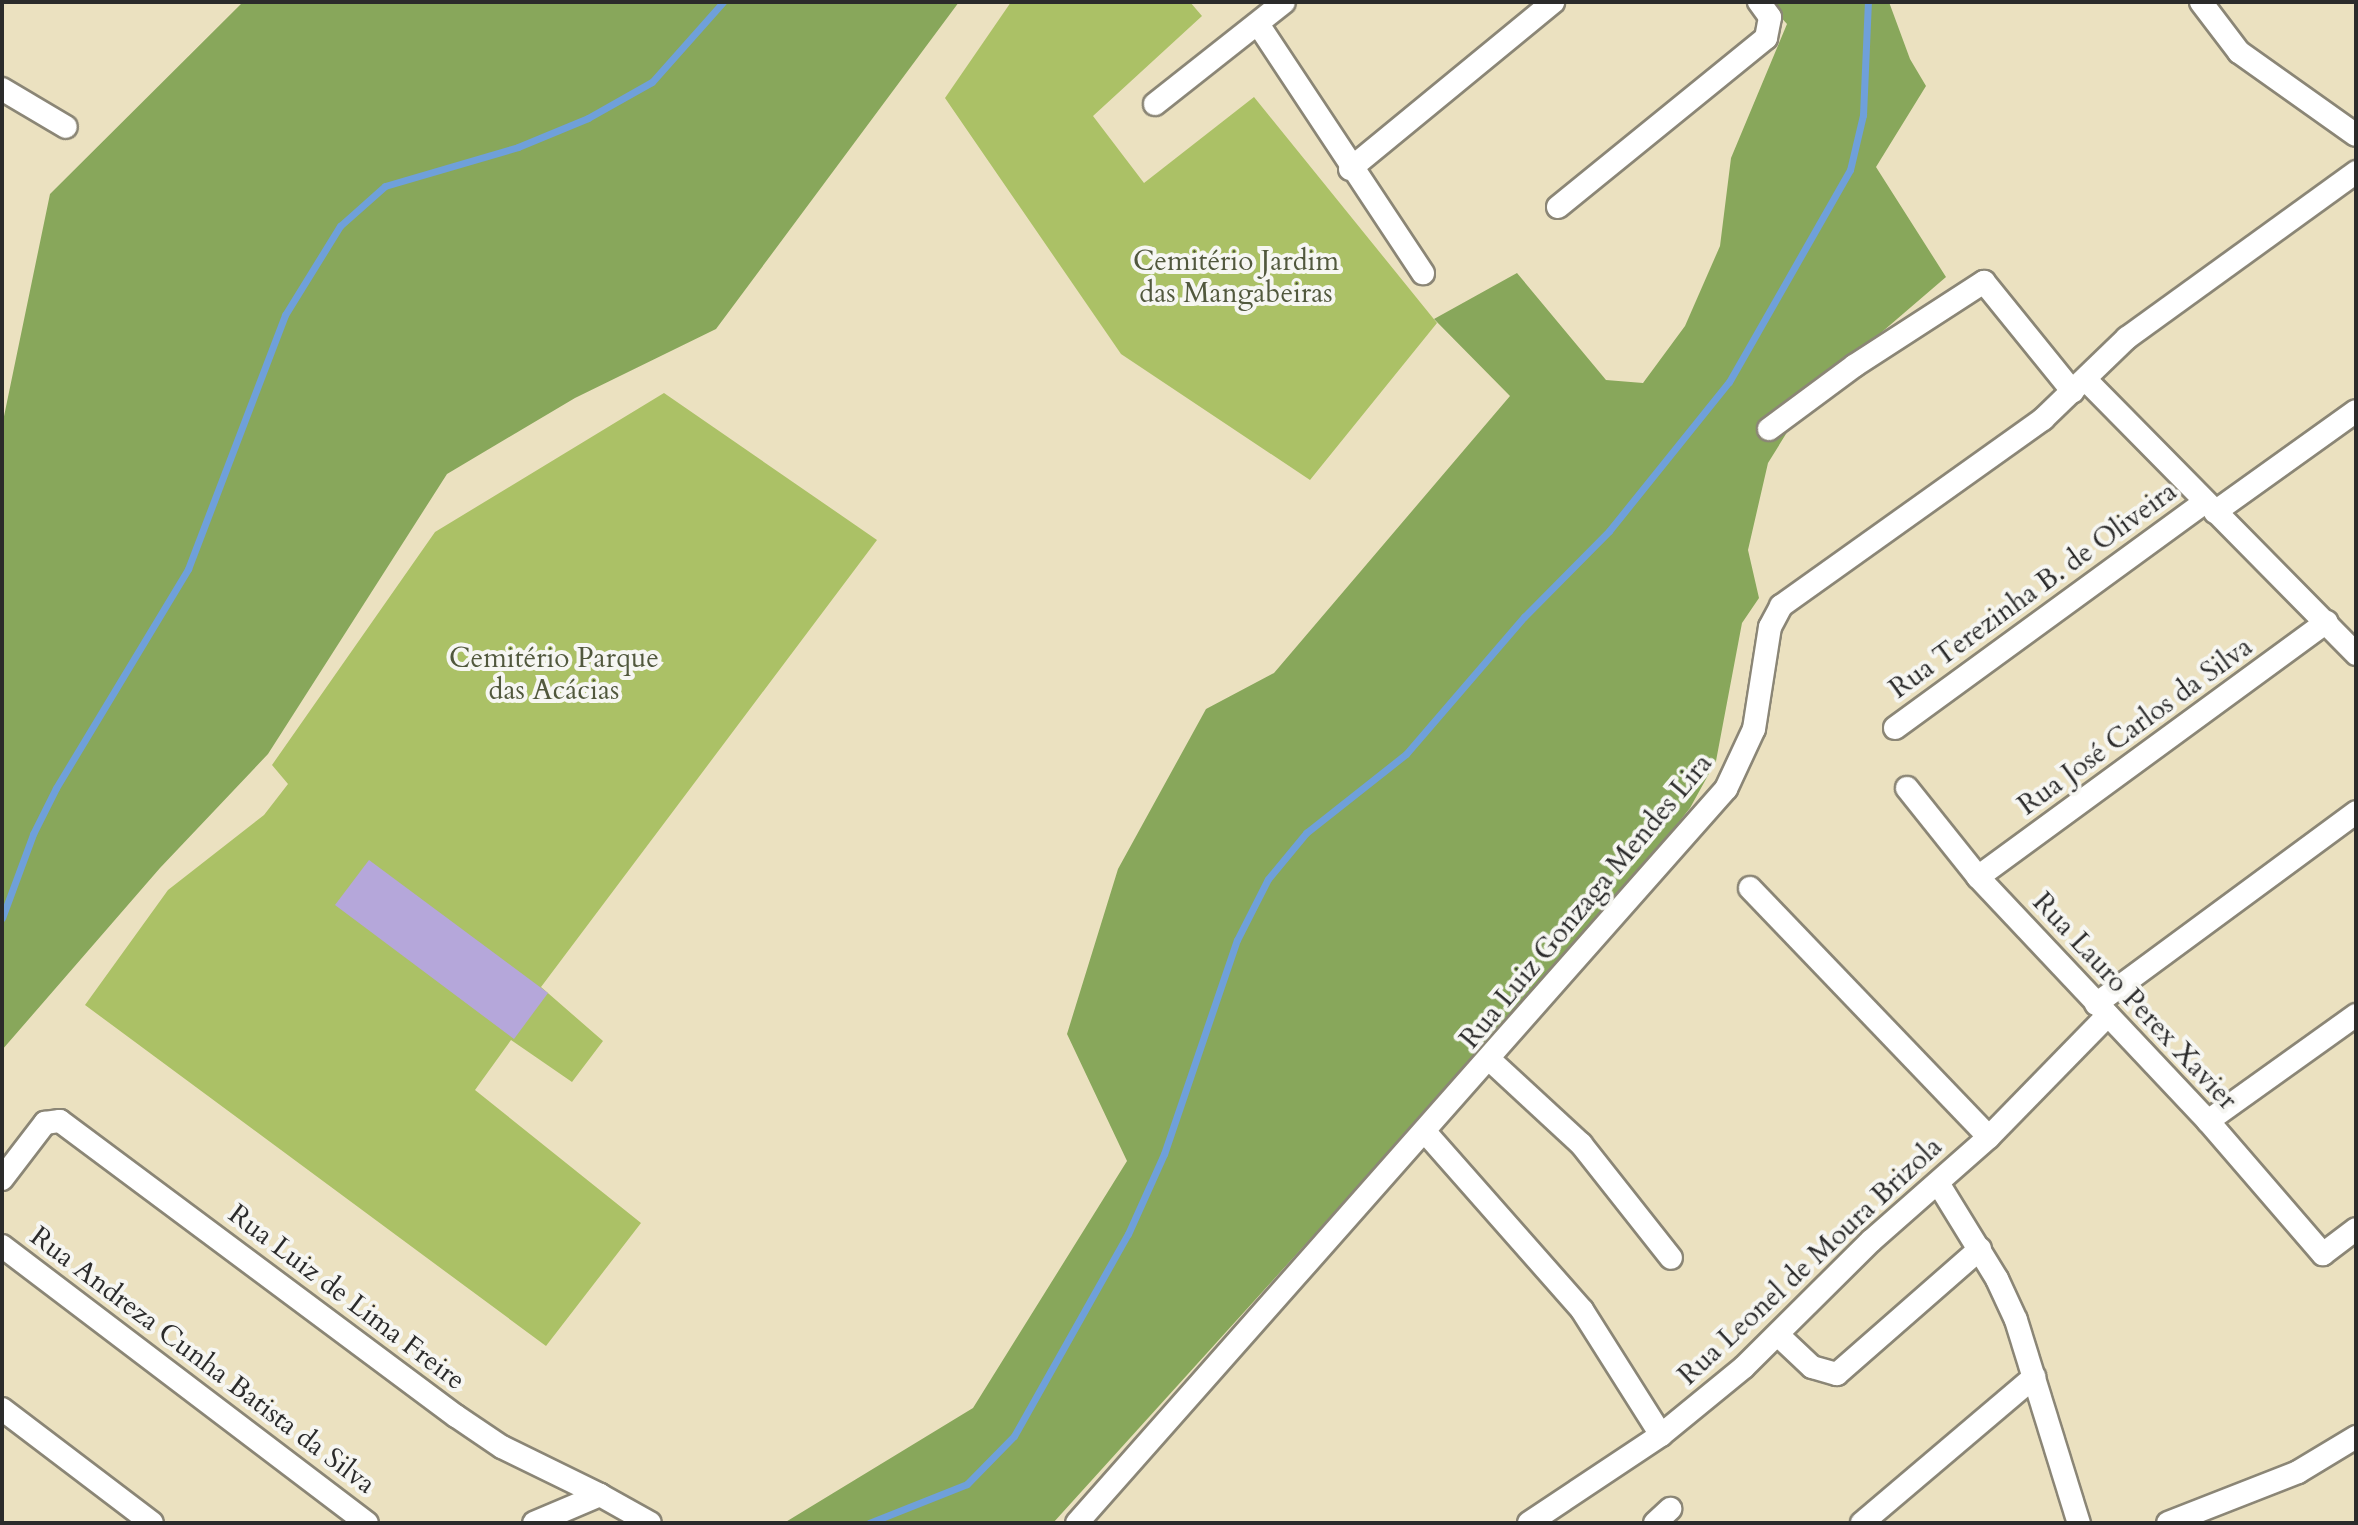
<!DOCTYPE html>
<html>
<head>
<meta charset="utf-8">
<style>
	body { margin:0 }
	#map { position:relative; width:2358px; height:1525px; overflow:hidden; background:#ebe1c0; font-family:Cardo,serif }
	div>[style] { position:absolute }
	.green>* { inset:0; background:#abc166 }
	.forest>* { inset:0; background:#88a75b }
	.stream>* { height:7px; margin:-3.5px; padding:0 3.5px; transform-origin:3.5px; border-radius:3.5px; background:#6fa0da }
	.building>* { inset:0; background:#b5a7da }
	.roads { filter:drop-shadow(2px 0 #8b8676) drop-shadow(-2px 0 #8b8676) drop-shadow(0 2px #8b8676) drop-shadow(0 -2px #8b8676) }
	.minor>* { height:22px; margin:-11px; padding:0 11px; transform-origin:11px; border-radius:11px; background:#fff }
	span { translate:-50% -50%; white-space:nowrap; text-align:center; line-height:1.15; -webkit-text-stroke:8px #f6f6f2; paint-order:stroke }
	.park-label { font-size:28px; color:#51583d }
	.street-label { font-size:28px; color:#2b2b2b }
	.frame { position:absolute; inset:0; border:4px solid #2b2b2b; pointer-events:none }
</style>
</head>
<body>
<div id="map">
	<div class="green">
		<div style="clip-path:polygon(1011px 2px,1190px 2px,1202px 16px,1093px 116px,1144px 183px,1254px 97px,1437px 323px,1310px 480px,1121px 354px,945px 98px)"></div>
		<div style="clip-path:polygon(664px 393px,877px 540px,541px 987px,603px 1041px,572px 1082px,511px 1040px,475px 1090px,641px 1223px,546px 1346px,85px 1005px,168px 890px,264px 815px,288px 784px,272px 765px,435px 532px)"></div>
	</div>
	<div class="forest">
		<div style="clip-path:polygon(243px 2px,959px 2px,716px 329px,575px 398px,447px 474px,268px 754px,160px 868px,2px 1050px,2px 426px,50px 194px)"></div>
		<div style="clip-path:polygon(1767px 2px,1889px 2px,1910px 59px,1926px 86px,1876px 167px,1946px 277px,1812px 392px,1768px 463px,1748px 550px,1759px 598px,1742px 623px,1716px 761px,1690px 808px,1620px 897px,1053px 1523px,784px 1523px,973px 1408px,1127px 1161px,1067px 1034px,1118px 869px,1206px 709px,1274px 673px,1510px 396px,1434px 319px,1517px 273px,1606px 380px,1643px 383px,1685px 326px,1720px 246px,1731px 158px,1787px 24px)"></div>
	</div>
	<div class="stream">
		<div style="left:2px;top:918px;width:90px;rotate:-69.7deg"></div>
		<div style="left:33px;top:834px;width:51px;rotate:-63.4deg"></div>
		<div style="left:56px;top:788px;width:256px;rotate:-58.9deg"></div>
		<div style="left:188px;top:569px;width:272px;rotate:-69.1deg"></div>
		<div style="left:285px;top:315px;width:105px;rotate:-58.3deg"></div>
		<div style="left:340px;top:226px;width:60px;rotate:-41.6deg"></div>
		<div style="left:385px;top:186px;width:139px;rotate:-16.3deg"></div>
		<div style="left:518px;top:147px;width:76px;rotate:-22.5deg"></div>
		<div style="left:588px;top:118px;width:73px;rotate:-29.4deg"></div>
		<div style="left:652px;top:82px;width:107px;rotate:-48.4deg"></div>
		<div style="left:869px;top:1523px;width:105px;rotate:-21.7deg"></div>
		<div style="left:967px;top:1484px;width:67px;rotate:-45.6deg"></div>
		<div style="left:1014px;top:1436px;width:232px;rotate:-60.6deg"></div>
		<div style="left:1128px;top:1234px;width:88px;rotate:-65.8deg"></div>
		<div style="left:1164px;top:1154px;width:226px;rotate:-71.2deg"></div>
		<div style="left:1237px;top:940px;width:68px;rotate:-63.1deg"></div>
		<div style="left:1268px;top:879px;width:60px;rotate:-50.4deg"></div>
		<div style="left:1306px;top:833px;width:127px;rotate:-38.3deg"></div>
		<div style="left:1406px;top:754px;width:181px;rotate:-49.3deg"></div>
		<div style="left:1524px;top:617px;width:121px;rotate:-45.3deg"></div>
		<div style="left:1609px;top:531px;width:191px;rotate:-51.2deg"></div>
		<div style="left:1729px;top:382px;width:244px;rotate:-60.3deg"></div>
		<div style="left:1850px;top:170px;width:57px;rotate:-76.7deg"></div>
		<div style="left:1863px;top:115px;width:113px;rotate:-87.5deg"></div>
	</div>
	<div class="building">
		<div style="clip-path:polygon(369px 860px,548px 993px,514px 1039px,335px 905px)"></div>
	</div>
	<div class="roads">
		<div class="minor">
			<div style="left:2201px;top:2px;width:63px;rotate:52.8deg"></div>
			<div style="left:2239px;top:52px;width:143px;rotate:35.4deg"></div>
			<div style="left:1258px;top:24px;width:299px;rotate:56.5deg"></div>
			<div style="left:2px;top:89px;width:74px;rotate:30.7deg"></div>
			<div style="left:1155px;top:104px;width:164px;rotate:-38.3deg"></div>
			<div style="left:1350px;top:169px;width:263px;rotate:-39.4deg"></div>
			<div style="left:1558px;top:207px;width:268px;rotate:-39.1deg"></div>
			<div style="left:1766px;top:38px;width:21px;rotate:-79deg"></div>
			<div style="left:1770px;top:17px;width:19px;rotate:-126deg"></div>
			<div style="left:2086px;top:380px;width:385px;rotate:45.4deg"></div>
			<div style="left:1769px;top:429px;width:106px;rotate:-36.5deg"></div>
			<div style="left:1854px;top:366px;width:155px;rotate:-32.9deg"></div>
			<div style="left:1984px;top:282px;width:141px;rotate:51deg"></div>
			<div style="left:2215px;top:512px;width:173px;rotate:-35.6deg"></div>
			<div style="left:1895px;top:728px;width:384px;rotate:-36.1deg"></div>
			<div style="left:1907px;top:788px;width:114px;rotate:51.4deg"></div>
			<div style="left:1978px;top:877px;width:335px;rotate:46.7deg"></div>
			<div style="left:2208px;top:1121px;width:176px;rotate:49.2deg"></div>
			<div style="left:2323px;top:1254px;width:41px;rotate:-37.1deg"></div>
			<div style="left:1978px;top:877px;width:432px;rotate:-36.2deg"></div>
			<div style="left:1750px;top:888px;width:345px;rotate:46.2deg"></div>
			<div style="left:2096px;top:1004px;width:323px;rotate:-36.4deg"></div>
			<div style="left:1490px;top:1060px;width:124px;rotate:42.7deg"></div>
			<div style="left:1581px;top:1144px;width:145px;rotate:51.7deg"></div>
			<div style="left:2208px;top:1121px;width:182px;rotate:-35.6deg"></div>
			<div style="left:1426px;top:1133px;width:236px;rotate:48.6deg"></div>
			<div style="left:1582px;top:1310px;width:148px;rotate:57.7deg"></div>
			<div style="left:2px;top:1179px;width:71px;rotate:-52.5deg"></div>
			<div style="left:45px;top:1123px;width:15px;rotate:-8deg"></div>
			<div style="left:60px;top:1121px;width:494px;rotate:36.7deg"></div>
			<div style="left:456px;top:1416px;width:55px;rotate:34deg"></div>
			<div style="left:502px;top:1447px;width:109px;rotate:26.1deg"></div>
			<div style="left:1938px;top:1183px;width:113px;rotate:58.4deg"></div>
			<div style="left:1997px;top:1279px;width:45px;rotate:65.1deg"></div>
			<div style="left:2016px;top:1320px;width:213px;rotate:72.8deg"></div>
			<div style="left:2px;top:1246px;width:458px;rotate:37.2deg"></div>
			<div style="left:1778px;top:1335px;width:47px;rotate:43.3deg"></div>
			<div style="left:1812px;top:1367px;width:26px;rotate:16deg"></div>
			<div style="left:1837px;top:1374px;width:190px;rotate:-41.2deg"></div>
			<div style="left:2px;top:1409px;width:188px;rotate:37.2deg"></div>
			<div style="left:534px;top:1523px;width:72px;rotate:-23deg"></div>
			<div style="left:600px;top:1495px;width:57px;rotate:29.2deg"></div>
			<div style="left:1077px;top:1523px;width:980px;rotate:-48.52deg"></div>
			<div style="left:1726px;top:789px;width:66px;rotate:-65deg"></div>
			<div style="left:1754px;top:729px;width:103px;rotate:-81.1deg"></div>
			<div style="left:1770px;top:627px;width:24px;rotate:-62deg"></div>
			<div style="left:1781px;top:606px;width:322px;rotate:-35.5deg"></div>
			<div style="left:2043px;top:419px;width:117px;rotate:-44deg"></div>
			<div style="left:2127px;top:338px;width:283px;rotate:-35.9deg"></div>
			<div style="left:1529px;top:1523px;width:159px;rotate:-33.7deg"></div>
			<div style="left:1661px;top:1435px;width:107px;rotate:-39.3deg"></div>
			<div style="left:1744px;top:1367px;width:179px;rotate:-44.8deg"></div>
			<div style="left:1871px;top:1241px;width:157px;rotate:-41.4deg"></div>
			<div style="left:1989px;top:1137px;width:170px;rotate:-45.7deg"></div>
			<div style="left:1655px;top:1523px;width:21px;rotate:-43deg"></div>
			<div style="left:1862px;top:1523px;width:226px;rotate:-40.3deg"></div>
			<div style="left:2168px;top:1523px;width:140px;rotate:-21.4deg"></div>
			<div style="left:2298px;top:1472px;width:68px;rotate:-31.1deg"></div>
		</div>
	</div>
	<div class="park-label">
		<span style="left:1236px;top:277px">Cemitério Jardim<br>das Mangabeiras</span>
		<span style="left:554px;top:674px">Cemitério Parque<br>das Acácias</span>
	</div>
	<div class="street-label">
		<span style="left:2033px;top:590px;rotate:-36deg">Rua Terezinha B. de Oliveira</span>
		<span style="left:2135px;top:726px;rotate:-36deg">Rua José Carlos da Silva</span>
		<span style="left:1586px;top:901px;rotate:-50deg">Rua Luiz Gonzaga Mendes Lira</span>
		<span style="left:2135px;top:1001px;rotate:47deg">Rua Lauro Perex Xavier</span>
		<span style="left:1810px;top:1261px;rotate:-43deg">Rua Leonel de Moura Brizola</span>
		<span style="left:347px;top:1297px;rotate:37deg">Rua Luiz de Lima Freire</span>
		<span style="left:203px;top:1360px;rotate:37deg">Rua Andreza Cunha Batista da Silva</span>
	</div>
	<div class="frame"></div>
</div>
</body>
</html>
